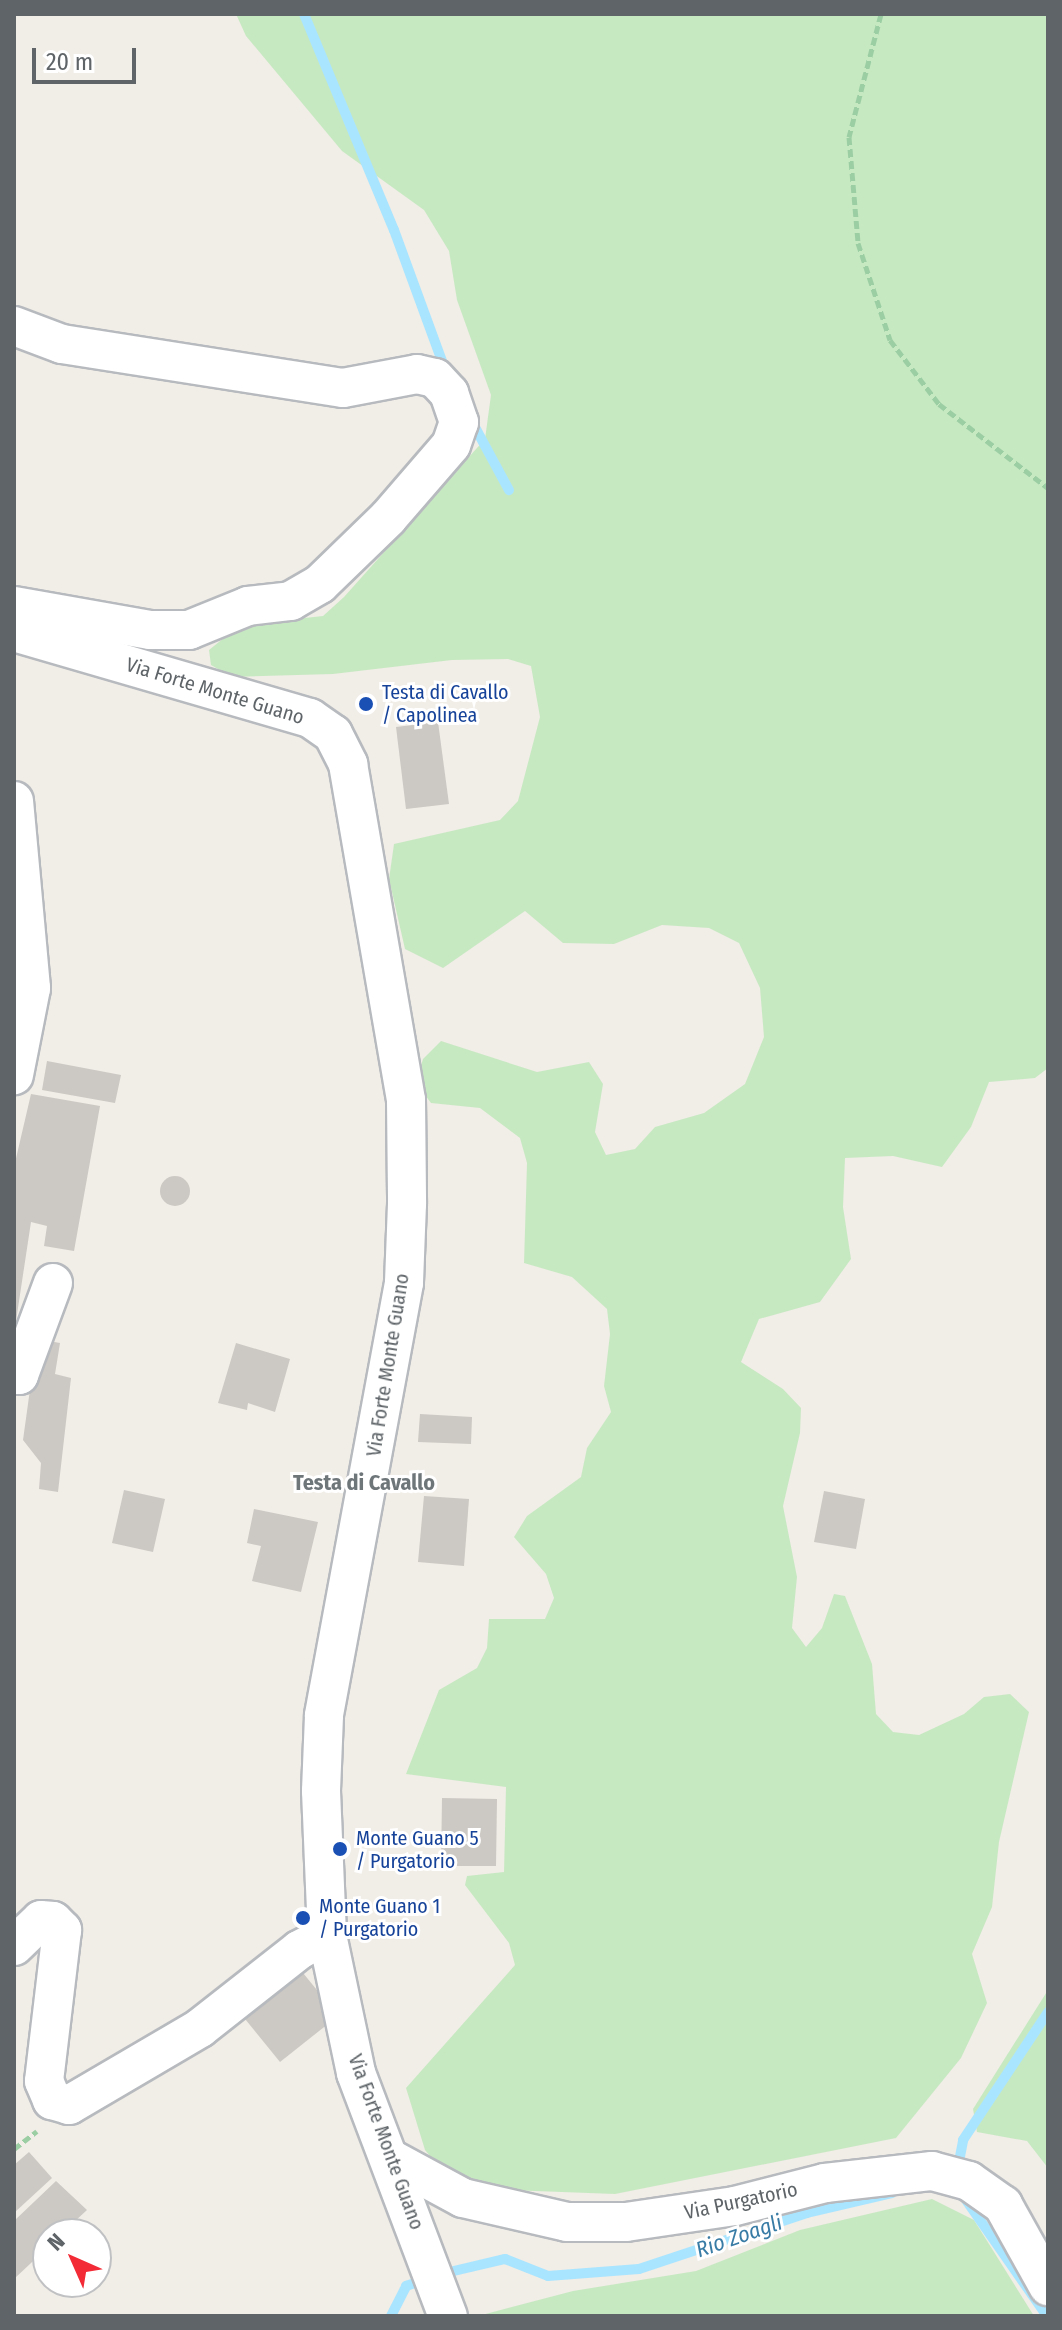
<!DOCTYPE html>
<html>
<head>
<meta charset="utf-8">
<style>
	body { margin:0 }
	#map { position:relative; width:1062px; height:2330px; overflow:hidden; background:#f1ede7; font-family:"Fira Sans Condensed",sans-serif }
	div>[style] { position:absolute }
	.green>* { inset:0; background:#c7e9c2 }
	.stream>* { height:10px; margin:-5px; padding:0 5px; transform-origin:5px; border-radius:5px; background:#a9e5ff }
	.building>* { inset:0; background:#ccc8c3 }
	.round { border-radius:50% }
	.path>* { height:5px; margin-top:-2.5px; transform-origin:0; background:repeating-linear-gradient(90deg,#9ccea4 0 8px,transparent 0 12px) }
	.roads { filter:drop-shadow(2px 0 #b7babe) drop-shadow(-2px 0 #b7babe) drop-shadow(0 2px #b7babe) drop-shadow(0 -2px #b7babe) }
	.minor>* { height:38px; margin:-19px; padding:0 19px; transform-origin:19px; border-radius:19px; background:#fff }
	.dots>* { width:22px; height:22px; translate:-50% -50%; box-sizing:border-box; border:4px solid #fff; border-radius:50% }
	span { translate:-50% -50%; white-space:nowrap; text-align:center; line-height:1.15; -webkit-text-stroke:6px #fff; paint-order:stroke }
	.street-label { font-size:20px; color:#5e6468 }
	.transit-label { font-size:20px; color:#164399 }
	.left { translate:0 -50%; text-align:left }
	.neighbourhood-label { font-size:22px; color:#6f767a; font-weight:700 }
	.water-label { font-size:22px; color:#397ca5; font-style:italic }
	.frame { position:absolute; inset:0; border:16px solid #5e6468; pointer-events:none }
	.north { position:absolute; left:32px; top:2218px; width:80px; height:80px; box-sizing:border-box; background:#fff; border:2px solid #bfc1c3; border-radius:50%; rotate:315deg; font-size:22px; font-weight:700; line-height:32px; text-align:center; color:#5e6468 }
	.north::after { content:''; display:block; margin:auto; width:28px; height:36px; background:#f22b36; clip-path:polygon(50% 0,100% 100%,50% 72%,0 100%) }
	.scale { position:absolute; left:32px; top:48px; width:104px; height:36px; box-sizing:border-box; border:4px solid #5e6468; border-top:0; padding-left:10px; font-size:24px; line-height:28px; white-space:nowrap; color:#5e6468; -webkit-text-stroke:6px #fff; paint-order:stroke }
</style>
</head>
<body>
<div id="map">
	<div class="green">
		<div style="clip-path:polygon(236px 14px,1048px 14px,1048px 1068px,1035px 1078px,989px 1082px,971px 1127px,942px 1167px,893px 1156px,845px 1158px,843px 1207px,851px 1259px,820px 1302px,759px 1319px,741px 1362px,783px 1389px,801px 1408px,800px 1433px,783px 1506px,797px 1577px,792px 1628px,806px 1647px,822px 1628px,834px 1594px,845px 1596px,872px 1664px,876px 1714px,893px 1732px,919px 1735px,964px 1714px,984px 1697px,1010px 1694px,1029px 1712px,999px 1842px,992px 1907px,972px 1954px,987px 2003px,961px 2058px,896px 2138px,615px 2194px,481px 2189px,439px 2167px,425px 2150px,406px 2088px,515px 1965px,509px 1943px,465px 1885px,467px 1876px,504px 1872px,506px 1787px,406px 1774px,439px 1690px,477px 1668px,487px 1648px,489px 1619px,545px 1619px,554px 1598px,546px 1574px,514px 1537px,527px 1516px,581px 1477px,587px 1448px,611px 1412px,604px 1386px,610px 1334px,607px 1309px,572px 1277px,524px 1263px,527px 1163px,520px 1138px,480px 1108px,431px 1103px,416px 1083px,423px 1059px,441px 1041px,537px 1072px,589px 1062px,603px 1084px,595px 1132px,606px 1155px,635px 1149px,655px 1127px,704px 1113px,745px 1084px,764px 1037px,760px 988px,739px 943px,709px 928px,662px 925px,614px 944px,563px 943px,525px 911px,443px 968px,405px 949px,389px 879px,394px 844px,500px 820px,518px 801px,540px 717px,531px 666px,508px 659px,452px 660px,333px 674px,232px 677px,211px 665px,209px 650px,240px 625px,323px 616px,344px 597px,485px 439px,491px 395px,457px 300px,449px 251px,424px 210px,342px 151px,246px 36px)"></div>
		<div style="clip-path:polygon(1048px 1990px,1048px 2168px,1027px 2141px,977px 2132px,973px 2109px)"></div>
		<div style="clip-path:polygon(932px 2199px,974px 2220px,1034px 2316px,478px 2316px,573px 2291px,696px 2271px,800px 2230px)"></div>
	</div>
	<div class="stream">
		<div style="left:304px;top:14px;width:234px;rotate:67.4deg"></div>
		<div style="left:394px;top:230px;width:151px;rotate:69.9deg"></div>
		<div style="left:470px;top:418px;width:82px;rotate:61.6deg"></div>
		<div style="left:957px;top:2172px;width:33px;rotate:-79deg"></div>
		<div style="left:963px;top:2140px;width:154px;rotate:-56.4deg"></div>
		<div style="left:966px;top:2200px;width:141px;rotate:55.1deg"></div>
		<div style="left:441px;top:2274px;width:66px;rotate:-13.2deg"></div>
		<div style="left:505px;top:2259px;width:46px;rotate:21.6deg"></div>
		<div style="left:548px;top:2276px;width:91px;rotate:-4.4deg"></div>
		<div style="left:639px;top:2269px;width:177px;rotate:-18.4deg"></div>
		<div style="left:807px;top:2213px;width:87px;rotate:-13.2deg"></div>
		<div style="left:391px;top:2316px;width:34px;rotate:-63deg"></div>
		<div style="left:406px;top:2286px;width:21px;rotate:-19deg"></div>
	</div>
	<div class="building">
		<div style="clip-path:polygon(438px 722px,449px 804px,406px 809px,396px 727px)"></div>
		<div style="clip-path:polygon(47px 1061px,121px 1075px,115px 1103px,42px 1090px)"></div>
		<div style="clip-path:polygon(31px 1094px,100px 1106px,74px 1251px,44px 1246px,47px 1226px,31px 1222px,16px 1321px,14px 1167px)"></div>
		<div class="round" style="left:160px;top:1176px;width:30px;height:30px"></div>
		<div style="clip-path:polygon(37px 1339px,60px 1343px,55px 1374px,71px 1378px,58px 1492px,39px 1489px,41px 1463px,23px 1440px)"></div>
		<div style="clip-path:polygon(236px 1343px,290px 1359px,275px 1412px,248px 1403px,247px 1410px,218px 1403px)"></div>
		<div style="clip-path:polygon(420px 1414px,472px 1417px,471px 1444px,418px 1442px)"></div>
		<div style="clip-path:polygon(124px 1490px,165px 1499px,153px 1552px,112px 1543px)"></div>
		<div style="clip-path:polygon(824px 1491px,865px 1499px,856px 1549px,814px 1542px)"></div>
		<div style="clip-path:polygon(424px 1496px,469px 1499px,464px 1566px,418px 1562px)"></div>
		<div style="clip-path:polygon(254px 1509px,318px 1522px,301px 1592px,252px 1581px,261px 1546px,247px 1543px)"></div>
		<div style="clip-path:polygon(442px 1798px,497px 1799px,496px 1866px,441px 1866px)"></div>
		<div style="clip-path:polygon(299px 1968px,338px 2016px,280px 2062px,241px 2014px)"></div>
		<div style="clip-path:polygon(29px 2152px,52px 2178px,14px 2213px,14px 2165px)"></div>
		<div style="clip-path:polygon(56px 2181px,87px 2210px,61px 2234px,48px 2234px,48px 2247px,14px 2279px,14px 2221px)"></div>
	</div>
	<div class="path">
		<div style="left:881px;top:14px;width:127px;rotate:104.6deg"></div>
		<div style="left:849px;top:137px;width:106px;rotate:85.1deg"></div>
		<div style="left:858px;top:243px;width:102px;rotate:71.7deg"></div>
		<div style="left:890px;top:340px;width:81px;rotate:52.6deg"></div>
		<div style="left:939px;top:404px;width:138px;rotate:37.6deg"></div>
		<div style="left:14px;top:2149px;width:29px;rotate:-38deg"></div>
	</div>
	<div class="roads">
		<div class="minor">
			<div style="left:14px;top:326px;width:51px;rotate:20.6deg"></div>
			<div style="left:62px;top:344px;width:284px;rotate:8.9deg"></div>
			<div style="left:343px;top:388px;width:75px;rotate:-10.7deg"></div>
			<div style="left:417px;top:374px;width:18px;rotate:13deg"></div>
			<div style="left:435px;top:378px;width:21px;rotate:47deg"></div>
			<div style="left:449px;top:393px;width:31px;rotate:71deg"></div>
			<div style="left:459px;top:422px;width:24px;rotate:109deg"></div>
			<div style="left:451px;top:445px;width:96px;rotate:130.8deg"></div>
			<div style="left:388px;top:518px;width:95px;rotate:135.9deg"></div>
			<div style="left:320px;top:584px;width:34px;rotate:150deg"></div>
			<div style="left:291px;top:601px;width:43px;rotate:173.4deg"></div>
			<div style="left:248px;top:606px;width:64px;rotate:157.9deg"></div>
			<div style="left:189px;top:630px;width:39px;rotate:180deg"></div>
			<div style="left:150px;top:630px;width:138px;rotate:-170deg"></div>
			<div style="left:14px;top:632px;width:308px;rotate:16.2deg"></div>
			<div style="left:310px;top:718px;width:28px;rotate:35deg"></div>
			<div style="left:333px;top:734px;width:34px;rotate:63deg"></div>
			<div style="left:348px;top:764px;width:341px;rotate:80.2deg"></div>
			<div style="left:406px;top:1100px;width:104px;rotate:89.4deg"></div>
			<div style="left:407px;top:1204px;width:79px;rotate:92.2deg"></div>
			<div style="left:404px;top:1283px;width:440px;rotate:100.5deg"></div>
			<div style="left:324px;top:1716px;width:75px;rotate:92.3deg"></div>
			<div style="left:321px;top:1791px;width:144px;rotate:87.6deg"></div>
			<div style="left:327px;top:1935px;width:141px;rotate:78.1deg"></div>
			<div style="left:356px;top:2073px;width:260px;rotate:69.3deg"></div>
			<div style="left:14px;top:801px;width:188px;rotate:84.8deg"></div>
			<div style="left:31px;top:988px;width:89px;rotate:101.1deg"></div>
			<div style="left:14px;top:1375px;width:5px"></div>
			<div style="left:19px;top:1375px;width:98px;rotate:-69.7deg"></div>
			<div style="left:14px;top:1946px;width:37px;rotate:-44deg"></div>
			<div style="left:41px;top:1920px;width:12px;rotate:5deg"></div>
			<div style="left:53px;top:1921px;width:13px;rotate:45deg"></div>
			<div style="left:62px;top:1930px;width:152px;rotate:96.8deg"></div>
			<div style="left:44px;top:2081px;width:21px;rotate:67deg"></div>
			<div style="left:52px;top:2100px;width:18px;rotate:16deg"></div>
			<div style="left:69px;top:2105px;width:152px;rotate:-30.4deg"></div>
			<div style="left:200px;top:2028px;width:126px;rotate:-38.2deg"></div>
			<div style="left:299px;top:1950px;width:32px;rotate:-28deg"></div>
			<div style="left:389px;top:2158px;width:84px;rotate:28.4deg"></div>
			<div style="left:463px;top:2198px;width:107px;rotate:13deg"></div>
			<div style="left:567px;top:2222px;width:59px"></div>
			<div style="left:626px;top:2222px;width:110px;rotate:-8.4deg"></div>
			<div style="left:735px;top:2206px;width:93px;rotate:-14.3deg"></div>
			<div style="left:825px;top:2183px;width:108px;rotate:-6.4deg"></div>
			<div style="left:932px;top:2171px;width:38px;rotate:15deg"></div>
			<div style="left:969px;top:2181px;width:42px;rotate:35.2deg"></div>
			<div style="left:1003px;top:2205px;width:93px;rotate:60.9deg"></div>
		</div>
	</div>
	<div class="dots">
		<div style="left:366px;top:704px;background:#1a4fb4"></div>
		<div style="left:340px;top:1849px;background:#1a4fb4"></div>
		<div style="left:303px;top:1918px;background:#1a4fb4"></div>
	</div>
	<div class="street-label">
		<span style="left:215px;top:691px;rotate:17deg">Via Forte Monte Guano</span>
		<span style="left:388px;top:1365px;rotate:-81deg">Via Forte Monte Guano</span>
		<span style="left:386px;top:2142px;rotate:70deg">Via Forte Monte Guano</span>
		<span style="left:741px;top:2201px;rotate:-12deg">Via Purgatorio</span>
	</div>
	<div class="transit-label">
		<span class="left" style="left:382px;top:704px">Testa di Cavallo<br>/ Capolinea</span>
		<span class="left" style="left:356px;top:1850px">Monte Guano 5<br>/ Purgatorio</span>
		<span class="left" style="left:319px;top:1918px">Monte Guano 1<br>/ Purgatorio</span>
	</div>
	<div class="neighbourhood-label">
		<span style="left:364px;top:1483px">Testa di Cavallo</span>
	</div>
	<div class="water-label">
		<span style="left:739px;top:2236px;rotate:-19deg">Rio Zoagli</span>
	</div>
	<div class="frame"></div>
	<div class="north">N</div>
	<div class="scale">20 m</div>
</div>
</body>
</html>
